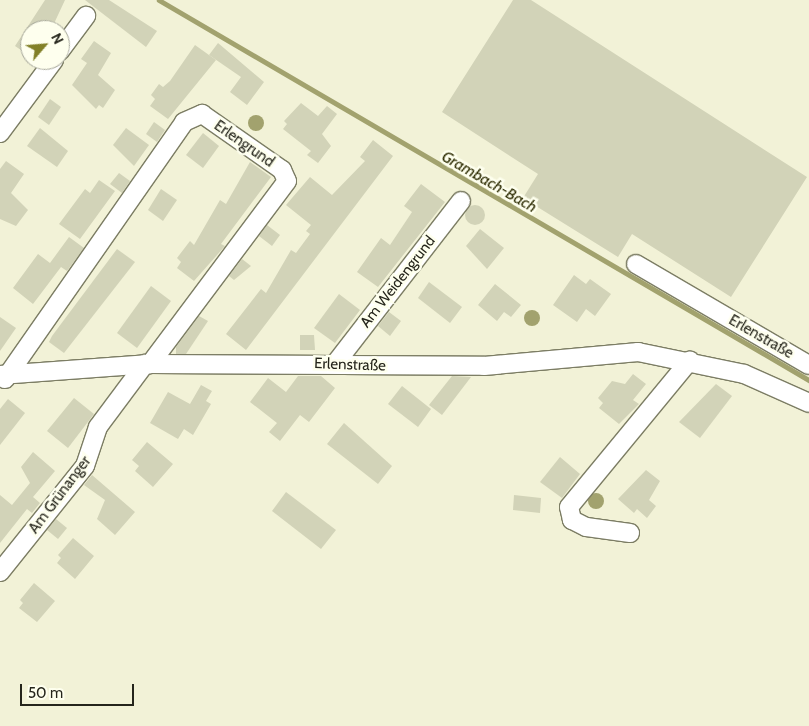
<!DOCTYPE html>
<html>
<head>
<meta charset="utf-8">
<style>
	body { margin:0 }
	#map { position:relative; width:809px; height:726px; overflow:hidden; background:#f2f2d7; font-family:Cabin,sans-serif }
	div>[style] { position:absolute }
	.water>* { inset:0; background:#a2a26e }
	.round { border-radius:50% }
	.stream>* { height:4.5px; margin:-2.25px; padding:0 2.25px; transform-origin:2.25px; border-radius:2.25px; background:#a2a26e }
	.building>* { inset:0; background:#d2d3b8 }
	.roads { filter:drop-shadow(1px 0 #7c7d64) drop-shadow(-1px 0 #7c7d64) drop-shadow(0 1px #7c7d64) drop-shadow(0 -1px #7c7d64) }
	.minor>* { height:18px; margin:-9px; padding:0 9px; transform-origin:9px; border-radius:9px; background:#fff }
	span { translate:-50% -50%; white-space:nowrap; text-align:center; line-height:1.15; -webkit-text-stroke:5px #feffee; paint-order:stroke }
	.street-label { font-size:15px; color:#25251b }
	.water-label { font-size:16px; color:#2c2b00; font-style:italic }
	.north { position:absolute; left:20px; top:20px; width:50px; height:50px; box-sizing:border-box; background:#feffee; border:1px solid #a7a89a; border-radius:50%; rotate:63deg; font-size:14px; font-weight:700; line-height:20px; text-align:center; color:#25251b }
	.north::after { content:''; display:block; margin:auto; width:18px; height:22px; background:#828028; clip-path:polygon(50% 0,100% 100%,50% 72%,0 100%) }
	.scale { position:absolute; left:20px; top:684px; width:114px; height:22px; box-sizing:border-box; border:2px solid #25251b; border-top:0; padding-left:6px; font-size:15px; line-height:18px; white-space:nowrap; color:#25251b; -webkit-text-stroke:4px #feffee; paint-order:stroke }
</style>
</head>
<body>
<div id="map">
	<div class="water">
		<div class="round" style="left:248px;top:115px;width:16px;height:16px"></div>
		<div class="round" style="left:524px;top:310px;width:16px;height:16px"></div>
		<div class="round" style="left:588px;top:493px;width:16px;height:16px"></div>
	</div>
	<div class="stream">
		<div style="left:159px;top:0;width:753px;rotate:30.31deg"></div>
	</div>
	<div class="building">
		<div style="clip-path:polygon(45px 0,65px 0,51px 30px,30px 30px,30px 56px,15px 46px)"></div>
		<div style="clip-path:polygon(85px 0,109px 0,157px 31px,146px 47px)"></div>
		<div style="clip-path:polygon(513px 0,531px 0,807px 177px,731px 297px,632px 234px,618px 257px,523px 198px,538px 174px,442px 112px)"></div>
		<div style="clip-path:polygon(94px 41px,111px 53px,98px 75px,115px 90px,103px 108px,99px 105px,96px 109px,72px 85px,87px 63px,81px 59px)"></div>
		<div style="clip-path:polygon(218px 43px,264px 82px,247px 105px,230px 92px,241px 77px,209px 55px)"></div>
		<div style="clip-path:polygon(195px 45px,216px 60px,168px 119px,150px 106px,155px 99px,151px 95px,159px 84px,163px 87px,170px 81px)"></div>
		<div style="clip-path:polygon(50px 99px,61px 107px,49px 125px,38px 117px)"></div>
		<div style="clip-path:polygon(301px 103px,318px 116px,327px 106px,337px 114px,322px 134px,331px 146px,318px 163px,307px 155px,311px 151px,283px 129px,287px 124px,284px 121px)"></div>
		<div style="clip-path:polygon(154px 122px,165px 130px,157px 142px,146px 134px)"></div>
		<div style="clip-path:polygon(40px 128px,68px 151px,57px 167px,27px 146px)"></div>
		<div style="clip-path:polygon(126px 128px,149px 145px,134px 166px,113px 145px)"></div>
		<div style="clip-path:polygon(203px 133px,219px 146px,203px 168px,186px 155px)"></div>
		<div style="clip-path:polygon(373px 140px,393px 156px,246px 350px,226px 334px,261px 289px,266px 293px,291px 250px,296px 253px,310px 234px,306px 231px,311px 225px,286px 205px,310px 177px,332px 195px,365px 161px,360px 157px)"></div>
		<div style="clip-path:polygon(6px 161px,24px 174px,11px 193px,28px 210px,16px 226px,0 219px,0 169px)"></div>
		<div style="clip-path:polygon(250px 162px,271px 177px,221px 244px,225px 246px,194px 281px,177px 268px,181px 262px,177px 258px,190px 241px,194px 245px,220px 200px,226px 204px)"></div>
		<div style="clip-path:polygon(119px 173px,130px 181px,122px 193px,110px 184px)"></div>
		<div style="clip-path:polygon(99px 180px,115px 191px,80px 239px,59px 224px,85px 189px,90px 193px)"></div>
		<div style="clip-path:polygon(421px 184px,445px 202px,378px 287px,357px 272px,381px 238px,390px 245px,412px 212px,404px 206px)"></div>
		<div style="clip-path:polygon(161px 189px,177px 200px,163px 221px,148px 210px)"></div>
		<div class="round" style="left:465px;top:205px;width:20px;height:20px"></div>
		<div style="clip-path:polygon(267px 225px,280px 235px,272px 246px,259px 236px)"></div>
		<div style="clip-path:polygon(480px 229px,504px 248px,487px 269px,466px 246px)"></div>
		<div style="clip-path:polygon(69px 237px,84px 248px,67px 271px,61px 267px,33px 304px,13px 288px,38px 254px,50px 263px)"></div>
		<div style="clip-path:polygon(117px 249px,135px 262px,64px 353px,49px 342px,52px 336px)"></div>
		<div style="clip-path:polygon(242px 259px,251px 266px,234px 280px,229px 276px)"></div>
		<div style="clip-path:polygon(574px 275px,586px 284px,590px 279px,611px 294px,595px 316px,586px 309px,577px 322px,553px 305px)"></div>
		<div style="clip-path:polygon(429px 282px,462px 307px,450px 323px,418px 298px)"></div>
		<div style="clip-path:polygon(495px 284px,521px 305px,511px 317px,504px 312px,497px 321px,478px 305px)"></div>
		<div style="clip-path:polygon(151px 286px,171px 301px,137px 348px,117px 333px)"></div>
		<div style="clip-path:polygon(339px 294px,360px 310px,335px 343px,314px 328px)"></div>
		<div style="clip-path:polygon(389px 312px,401px 321px,390px 336px,378px 326px)"></div>
		<div style="clip-path:polygon(199px 316px,208px 321px,186px 354px,176px 354px,176px 347px)"></div>
		<div style="clip-path:polygon(0 317px,16px 328px,0 351px)"></div>
		<div style="clip-path:polygon(300px 335px,314px 335px,315px 350px,300px 350px)"></div>
		<div style="clip-path:polygon(633px 374px,646px 384px,633px 400px,639px 404px,619px 424px,599px 408px,603px 403px,598px 398px,612px 381px,625px 384px)"></div>
		<div style="clip-path:polygon(298px 376px,321px 376px,335px 388px,309px 422px,300px 415px,280px 441px,269px 432px,277px 423px,250px 402px,268px 378px,286px 392px)"></div>
		<div style="clip-path:polygon(452px 376px,471px 377px,442px 415px,429px 405px)"></div>
		<div style="clip-path:polygon(716px 384px,732px 396px,700px 438px,679px 422px)"></div>
		<div style="clip-path:polygon(201px 385px,212px 391px,206px 401px,211px 404px,193px 435px,184px 429px,178px 439px,150px 423px,168px 392px,190px 404px)"></div>
		<div style="clip-path:polygon(402px 386px,431px 409px,418px 427px,388px 404px)"></div>
		<div style="clip-path:polygon(74px 398px,94px 414px,68px 448px,47px 431px)"></div>
		<div style="clip-path:polygon(8px 399px,25px 413px,0 445px,0 409px)"></div>
		<div style="clip-path:polygon(344px 423px,392px 466px,378px 484px,327px 444px)"></div>
		<div style="clip-path:polygon(147px 442px,173px 464px,153px 487px,135px 471px,139px 466px,132px 460px)"></div>
		<div style="clip-path:polygon(33px 452px,55px 471px,33px 497px,40px 503px,32px 513px,27px 509px,0 543px,0 495px,12px 505px,30px 483px,21px 467px)"></div>
		<div style="clip-path:polygon(560px 457px,580px 474px,562px 498px,540px 482px)"></div>
		<div style="clip-path:polygon(646px 470px,660px 481px,649px 500px,656px 506px,647px 518px,637px 509px,634px 513px,618px 499px)"></div>
		<div style="clip-path:polygon(92px 475px,135px 512px,115px 535px,97px 519px,105px 500px,84px 485px)"></div>
		<div style="clip-path:polygon(286px 492px,336px 530px,321px 549px,272px 511px)"></div>
		<div style="clip-path:polygon(514px 495px,541px 498px,540px 513px,513px 510px)"></div>
		<div style="clip-path:polygon(56px 519px,67px 528px,58px 539px,47px 530px)"></div>
		<div style="clip-path:polygon(73px 538px,94px 556px,75px 579px,57px 563px,61px 558px,58px 555px)"></div>
		<div style="clip-path:polygon(34px 583px,55px 601px,37px 622px,19px 608px,23px 603px,20px 600px)"></div>
	</div>
	<div class="roads">
		<div class="minor">
			<div style="left:60px;top:51px;width:44px;rotate:-53.4deg"></div>
			<div style="left:0;top:133px;width:91px;rotate:-53.5deg"></div>
			<div style="left:636px;top:264px;width:200px;rotate:30.3deg"></div>
			<div style="left:335px;top:364px;width:206px;rotate:-52.3deg"></div>
			<div style="left:0;top:375px;width:150px;rotate:-4.2deg"></div>
			<div style="left:150px;top:364px;width:334px;rotate:0.3deg"></div>
			<div style="left:484px;top:366px;width:155px;rotate:-5.2deg"></div>
			<div style="left:638px;top:352px;width:108px;rotate:11.7deg"></div>
			<div style="left:744px;top:374px;width:71px;rotate:24deg"></div>
			<div style="left:5px;top:379px;width:313px;rotate:-55.1deg"></div>
			<div style="left:184px;top:122px;width:20px;rotate:-24deg"></div>
			<div style="left:202px;top:114px;width:98px;rotate:35deg"></div>
			<div style="left:282px;top:170px;width:12px;rotate:66deg"></div>
			<div style="left:287px;top:181px;width:229px;rotate:126.8deg"></div>
			<div style="left:630px;top:533px;width:44px;rotate:-172.2deg"></div>
			<div style="left:586px;top:527px;width:16px;rotate:-153deg"></div>
			<div style="left:572px;top:520px;width:13px;rotate:-103deg"></div>
			<div style="left:569px;top:507px;width:190px;rotate:-50.5deg"></div>
			<div style="left:0;top:572px;width:136px;rotate:-51.3deg"></div>
			<div style="left:85px;top:466px;width:41px;rotate:-71.6deg"></div>
			<div style="left:98px;top:427px;width:79px;rotate:-53.3deg"></div>
		</div>
	</div>
	<div class="street-label">
		<span style="left:244px;top:144px;rotate:35deg">Erlengrund</span>
		<span style="left:398px;top:282px;rotate:-52deg">Am Weidengrund</span>
		<span style="left:761px;top:337px;rotate:30deg">Erlenstraße</span>
		<span style="left:350px;top:365px;rotate:2deg">Erlenstraße</span>
		<span style="left:60px;top:495px;rotate:-53deg">Am Grünanger</span>
	</div>
	<div class="water-label">
		<span style="left:489px;top:182px;rotate:30deg">Grambach-Bach</span>
	</div>
	<div class="north">N</div>
	<div class="scale">50 m</div>
</div>
</body>
</html>
